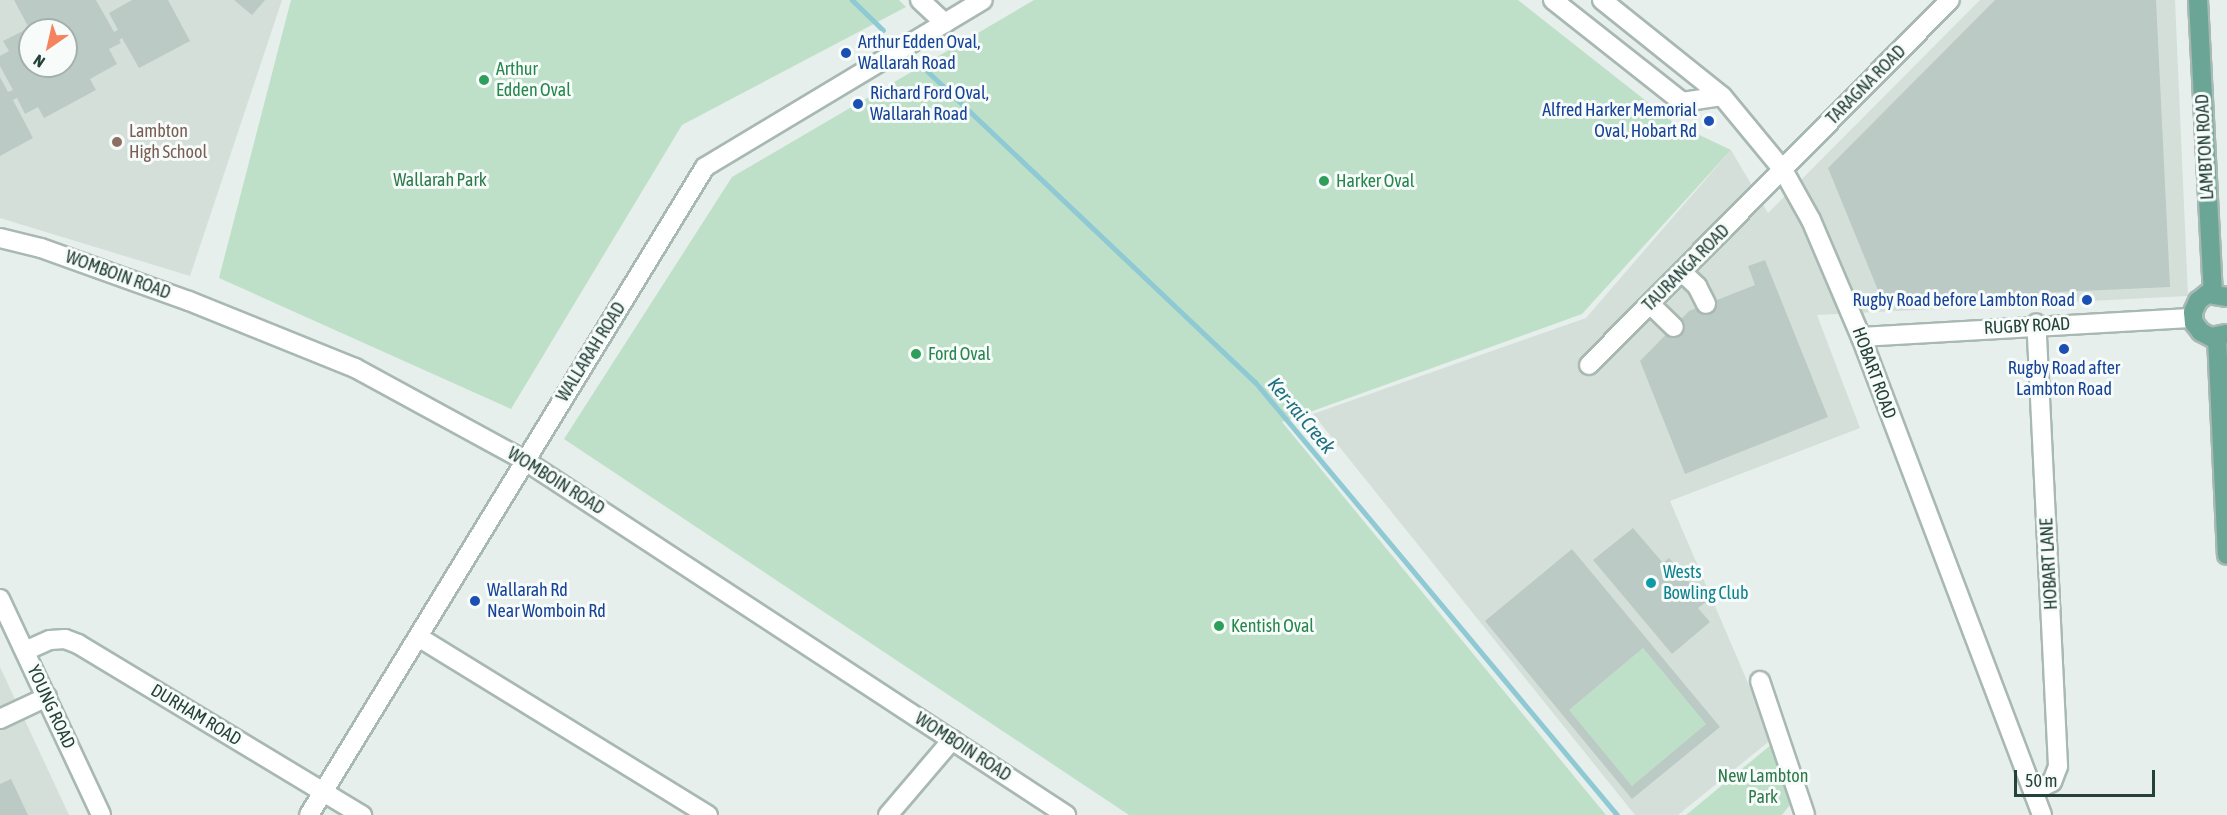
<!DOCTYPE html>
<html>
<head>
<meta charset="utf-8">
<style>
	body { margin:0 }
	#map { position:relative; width:2227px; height:815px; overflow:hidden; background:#e6efeb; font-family:"Asap Condensed",sans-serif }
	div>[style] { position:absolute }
	.built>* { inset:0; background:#d4dfda }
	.green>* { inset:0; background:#bfe0c8 }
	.stream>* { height:5px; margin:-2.5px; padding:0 2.5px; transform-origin:2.5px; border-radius:2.5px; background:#8ec9d4 }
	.building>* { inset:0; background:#bbcac4 }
	.roads { filter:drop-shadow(2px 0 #a8b8b2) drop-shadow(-2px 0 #a8b8b2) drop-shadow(0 2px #a8b8b2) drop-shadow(0 -2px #a8b8b2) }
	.minor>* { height:18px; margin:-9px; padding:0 9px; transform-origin:9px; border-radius:9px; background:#fff }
	.major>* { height:18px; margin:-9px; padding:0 9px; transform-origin:9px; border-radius:9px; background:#6aa596 }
	.dots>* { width:16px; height:16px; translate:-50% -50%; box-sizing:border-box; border:3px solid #f7fbf9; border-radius:50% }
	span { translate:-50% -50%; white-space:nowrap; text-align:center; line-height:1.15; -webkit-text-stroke:6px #f7fbf9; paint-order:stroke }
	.transit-label { font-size:18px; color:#164399 }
	.left { translate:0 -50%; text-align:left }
	.right { translate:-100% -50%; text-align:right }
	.leisure-label { font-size:18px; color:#27864d }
	.street-label { font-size:18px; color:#24423a }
	.education-label { font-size:18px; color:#785e54 }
	.park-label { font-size:18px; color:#2d7a4b }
	.culture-label { font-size:18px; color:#0d838f }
	.water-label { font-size:20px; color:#1c6f80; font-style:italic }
	.north { position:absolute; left:18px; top:18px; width:60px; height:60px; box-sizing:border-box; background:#f7fbf9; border:2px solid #a3b1ad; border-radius:50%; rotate:214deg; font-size:16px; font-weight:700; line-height:24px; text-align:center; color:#24423a }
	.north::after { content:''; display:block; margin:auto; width:21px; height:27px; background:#f4845f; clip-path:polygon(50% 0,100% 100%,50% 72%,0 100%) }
	.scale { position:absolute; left:2014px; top:770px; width:141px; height:27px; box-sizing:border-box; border:3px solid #24423a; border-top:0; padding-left:8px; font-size:18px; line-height:21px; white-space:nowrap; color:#24423a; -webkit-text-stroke:4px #f7fbf9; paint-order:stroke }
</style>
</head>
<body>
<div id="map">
	<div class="built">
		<div style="clip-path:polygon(evenodd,0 0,282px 0,190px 276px,0 218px,0 0,30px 30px,66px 30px,66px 66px,30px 66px,30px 30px)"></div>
		<div style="clip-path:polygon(1980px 0,2175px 0,2188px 296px,1817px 315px,1860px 428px,1670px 501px,1772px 739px,1678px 815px,1635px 815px,1313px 414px,1586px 318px,1731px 150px,1768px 213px)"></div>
		<div style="clip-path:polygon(0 667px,69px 815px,0 815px)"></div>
	</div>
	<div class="green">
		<div style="clip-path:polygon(291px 0,899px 0,906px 7px,682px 125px,511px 409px,219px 278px)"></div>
		<div style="clip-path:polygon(1034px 0,1518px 0,1674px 123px,1731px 150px,1582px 314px,1282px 422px,1606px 815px,1129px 815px,564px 439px,732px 177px)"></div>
		<div style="clip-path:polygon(1643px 648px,1706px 724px,1632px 786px,1569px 710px)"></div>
		<div style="clip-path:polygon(1772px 744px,1796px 797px,1782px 815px,1686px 815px)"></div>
	</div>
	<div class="stream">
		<div style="left:852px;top:0;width:43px;rotate:44.1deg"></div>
		<div style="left:927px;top:71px;width:452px;rotate:43.5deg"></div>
		<div style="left:1255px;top:382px;width:564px;rotate:50.1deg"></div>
	</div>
	<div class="building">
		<div style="clip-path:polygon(evenodd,14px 0,96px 0,114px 32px,118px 30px,109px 13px,132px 0,168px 0,190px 41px,139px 68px,122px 38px,119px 40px,121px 43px,109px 49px,117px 64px,90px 79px,96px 90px,44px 118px,38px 107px,25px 114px,17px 98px,13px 100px,33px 138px,0 156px,0 77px,8px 92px,13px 90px,0 66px,0 56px,9px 51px,3px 41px,29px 28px,14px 0,30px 30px,66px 30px,66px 66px,30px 66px,30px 30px)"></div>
		<div style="clip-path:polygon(234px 0,265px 0,252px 15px)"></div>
		<div style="clip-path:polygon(1995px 0,2156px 0,2170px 287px,1882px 300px,1828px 168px)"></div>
		<div style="clip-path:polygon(1765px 260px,1828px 417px,1685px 474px,1640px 361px,1689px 311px,1755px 285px,1748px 266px)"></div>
		<div style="clip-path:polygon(1633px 528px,1663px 563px,1669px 558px,1706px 602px,1698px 608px,1710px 622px,1672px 654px,1593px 560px)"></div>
		<div style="clip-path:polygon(evenodd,1572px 549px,1720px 727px,1632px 799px,1485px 621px,1572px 549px,1643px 648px,1706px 724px,1632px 786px,1569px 710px,1643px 648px)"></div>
		<div style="clip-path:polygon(11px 779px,28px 815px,0 815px,0 784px)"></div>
	</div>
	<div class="roads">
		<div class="minor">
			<div style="left:920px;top:0;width:34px;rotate:43deg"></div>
			<div style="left:1553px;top:0;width:164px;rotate:38.3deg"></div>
			<div style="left:1682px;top:102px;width:40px;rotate:-8.5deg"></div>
			<div style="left:1602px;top:0;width:154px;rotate:38.7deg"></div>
			<div style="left:1722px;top:96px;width:96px;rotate:50.5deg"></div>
			<div style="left:1783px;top:170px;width:57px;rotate:60.8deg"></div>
			<div style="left:1811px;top:220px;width:127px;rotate:66.9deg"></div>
			<div style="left:1861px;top:337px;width:511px;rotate:69.26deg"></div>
			<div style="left:0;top:238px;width:42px;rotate:13.7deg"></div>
			<div style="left:41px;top:248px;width:157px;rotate:19.7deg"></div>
			<div style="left:189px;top:301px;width:179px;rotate:22deg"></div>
			<div style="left:355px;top:368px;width:192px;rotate:28.6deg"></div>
			<div style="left:524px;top:460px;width:648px;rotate:33.22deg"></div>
			<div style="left:1682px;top:272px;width:21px;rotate:43deg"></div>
			<div style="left:1697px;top:286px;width:20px;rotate:63deg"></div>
			<div style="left:1650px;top:304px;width:33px;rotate:44deg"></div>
			<div style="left:1861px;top:337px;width:333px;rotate:-3.3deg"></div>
			<div style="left:1589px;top:365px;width:513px;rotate:-45.32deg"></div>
			<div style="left:0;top:599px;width:238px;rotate:64.9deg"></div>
			<div style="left:420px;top:638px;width:338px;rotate:31.6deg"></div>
			<div style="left:25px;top:651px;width:27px;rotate:-24deg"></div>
			<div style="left:50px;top:640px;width:15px;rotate:-4deg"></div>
			<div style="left:65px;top:639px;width:14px;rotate:21deg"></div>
			<div style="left:78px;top:644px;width:332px;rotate:31.1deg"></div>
			<div style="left:1760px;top:681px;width:141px;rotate:71.4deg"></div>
			<div style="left:0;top:719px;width:52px;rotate:-25.1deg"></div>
			<div style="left:2033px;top:792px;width:21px;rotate:-28deg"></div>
			<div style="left:2052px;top:782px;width:17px;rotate:-69deg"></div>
			<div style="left:2058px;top:766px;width:443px;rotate:-92.8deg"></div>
			<div style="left:309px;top:815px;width:759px;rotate:-58.57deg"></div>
			<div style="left:705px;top:167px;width:324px;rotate:-31deg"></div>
			<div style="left:888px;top:815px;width:99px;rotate:-49.5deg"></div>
		</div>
		<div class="major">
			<div style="left:2198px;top:0;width:293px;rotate:87.1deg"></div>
			<div style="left:2227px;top:297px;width:20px;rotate:-171deg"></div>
			<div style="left:2207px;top:294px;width:11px;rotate:142deg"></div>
			<div style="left:2198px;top:301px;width:12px;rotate:114deg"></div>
			<div style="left:2193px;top:312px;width:11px;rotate:85deg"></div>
			<div style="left:2194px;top:323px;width:11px;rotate:52deg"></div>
			<div style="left:2201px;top:332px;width:11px;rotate:27deg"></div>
			<div style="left:2211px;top:337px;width:16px;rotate:-11deg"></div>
			<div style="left:2217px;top:337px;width:218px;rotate:87.4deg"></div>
		</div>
	</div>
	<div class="dots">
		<div style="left:846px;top:53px;background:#1a4fb4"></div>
		<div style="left:484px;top:80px;background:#2e9e5b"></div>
		<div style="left:858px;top:104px;background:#1a4fb4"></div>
		<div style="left:1709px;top:121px;background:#1a4fb4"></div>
		<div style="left:117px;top:142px;background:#8d6e63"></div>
		<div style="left:1324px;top:181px;background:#2e9e5b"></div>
		<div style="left:2087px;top:300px;background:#1a4fb4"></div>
		<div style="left:2064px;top:349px;background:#1a4fb4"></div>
		<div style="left:916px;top:354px;background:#2e9e5b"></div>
		<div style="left:1651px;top:583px;background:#0f9aa8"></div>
		<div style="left:475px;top:601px;background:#1a4fb4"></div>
		<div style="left:1219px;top:626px;background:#2e9e5b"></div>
	</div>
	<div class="transit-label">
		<span class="left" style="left:858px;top:53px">Arthur Edden Oval,<br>Wallarah Road</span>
		<span class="left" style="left:870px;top:104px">Richard Ford Oval,<br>Wallarah Road</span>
		<span class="right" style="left:1697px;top:121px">Alfred Harker Memorial<br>Oval, Hobart Rd</span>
		<span class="right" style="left:2075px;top:300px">Rugby Road before Lambton Road</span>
		<span style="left:2064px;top:379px">Rugby Road after<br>Lambton Road</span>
		<span class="left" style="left:487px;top:601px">Wallarah Rd<br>Near Womboin Rd</span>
	</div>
	<div class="leisure-label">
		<span class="left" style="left:496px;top:80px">Arthur<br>Edden Oval</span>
		<span class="left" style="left:1336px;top:181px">Harker Oval</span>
		<span class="left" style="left:928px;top:354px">Ford Oval</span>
		<span class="left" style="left:1231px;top:626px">Kentish Oval</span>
	</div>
	<div class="street-label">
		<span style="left:1866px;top:85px;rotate:-45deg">TARAGNA ROAD</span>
		<span style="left:2205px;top:147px;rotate:-93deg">LAMBTON ROAD</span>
		<span style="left:1686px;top:268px;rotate:-45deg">TAURANGA ROAD</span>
		<span style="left:118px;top:275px;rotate:20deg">WOMBOIN ROAD</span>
		<span style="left:2027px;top:326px;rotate:-3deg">RUGBY ROAD</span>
		<span style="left:591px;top:352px;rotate:-58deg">WALLARAH ROAD</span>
		<span style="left:1874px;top:373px;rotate:70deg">HOBART ROAD</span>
		<span style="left:556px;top:481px;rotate:32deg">WOMBOIN ROAD</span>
		<span style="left:2049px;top:564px;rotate:-93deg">HOBART LANE</span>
		<span style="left:51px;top:707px;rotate:65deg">YOUNG ROAD</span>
		<span style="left:196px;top:715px;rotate:31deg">DURHAM ROAD</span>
		<span style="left:963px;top:747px;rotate:33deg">WOMBOIN ROAD</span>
	</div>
	<div class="education-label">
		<span class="left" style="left:129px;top:142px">Lambton<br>High School</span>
	</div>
	<div class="park-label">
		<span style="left:440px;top:180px">Wallarah Park</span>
		<span style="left:1763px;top:787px">New Lambton<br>Park</span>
	</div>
	<div class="culture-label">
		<span class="left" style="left:1663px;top:583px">Wests<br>Bowling Club</span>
	</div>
	<div class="water-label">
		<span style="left:1302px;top:415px;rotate:50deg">Ker-rai Creek</span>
	</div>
	<div class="north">N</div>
	<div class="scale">50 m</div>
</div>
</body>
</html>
